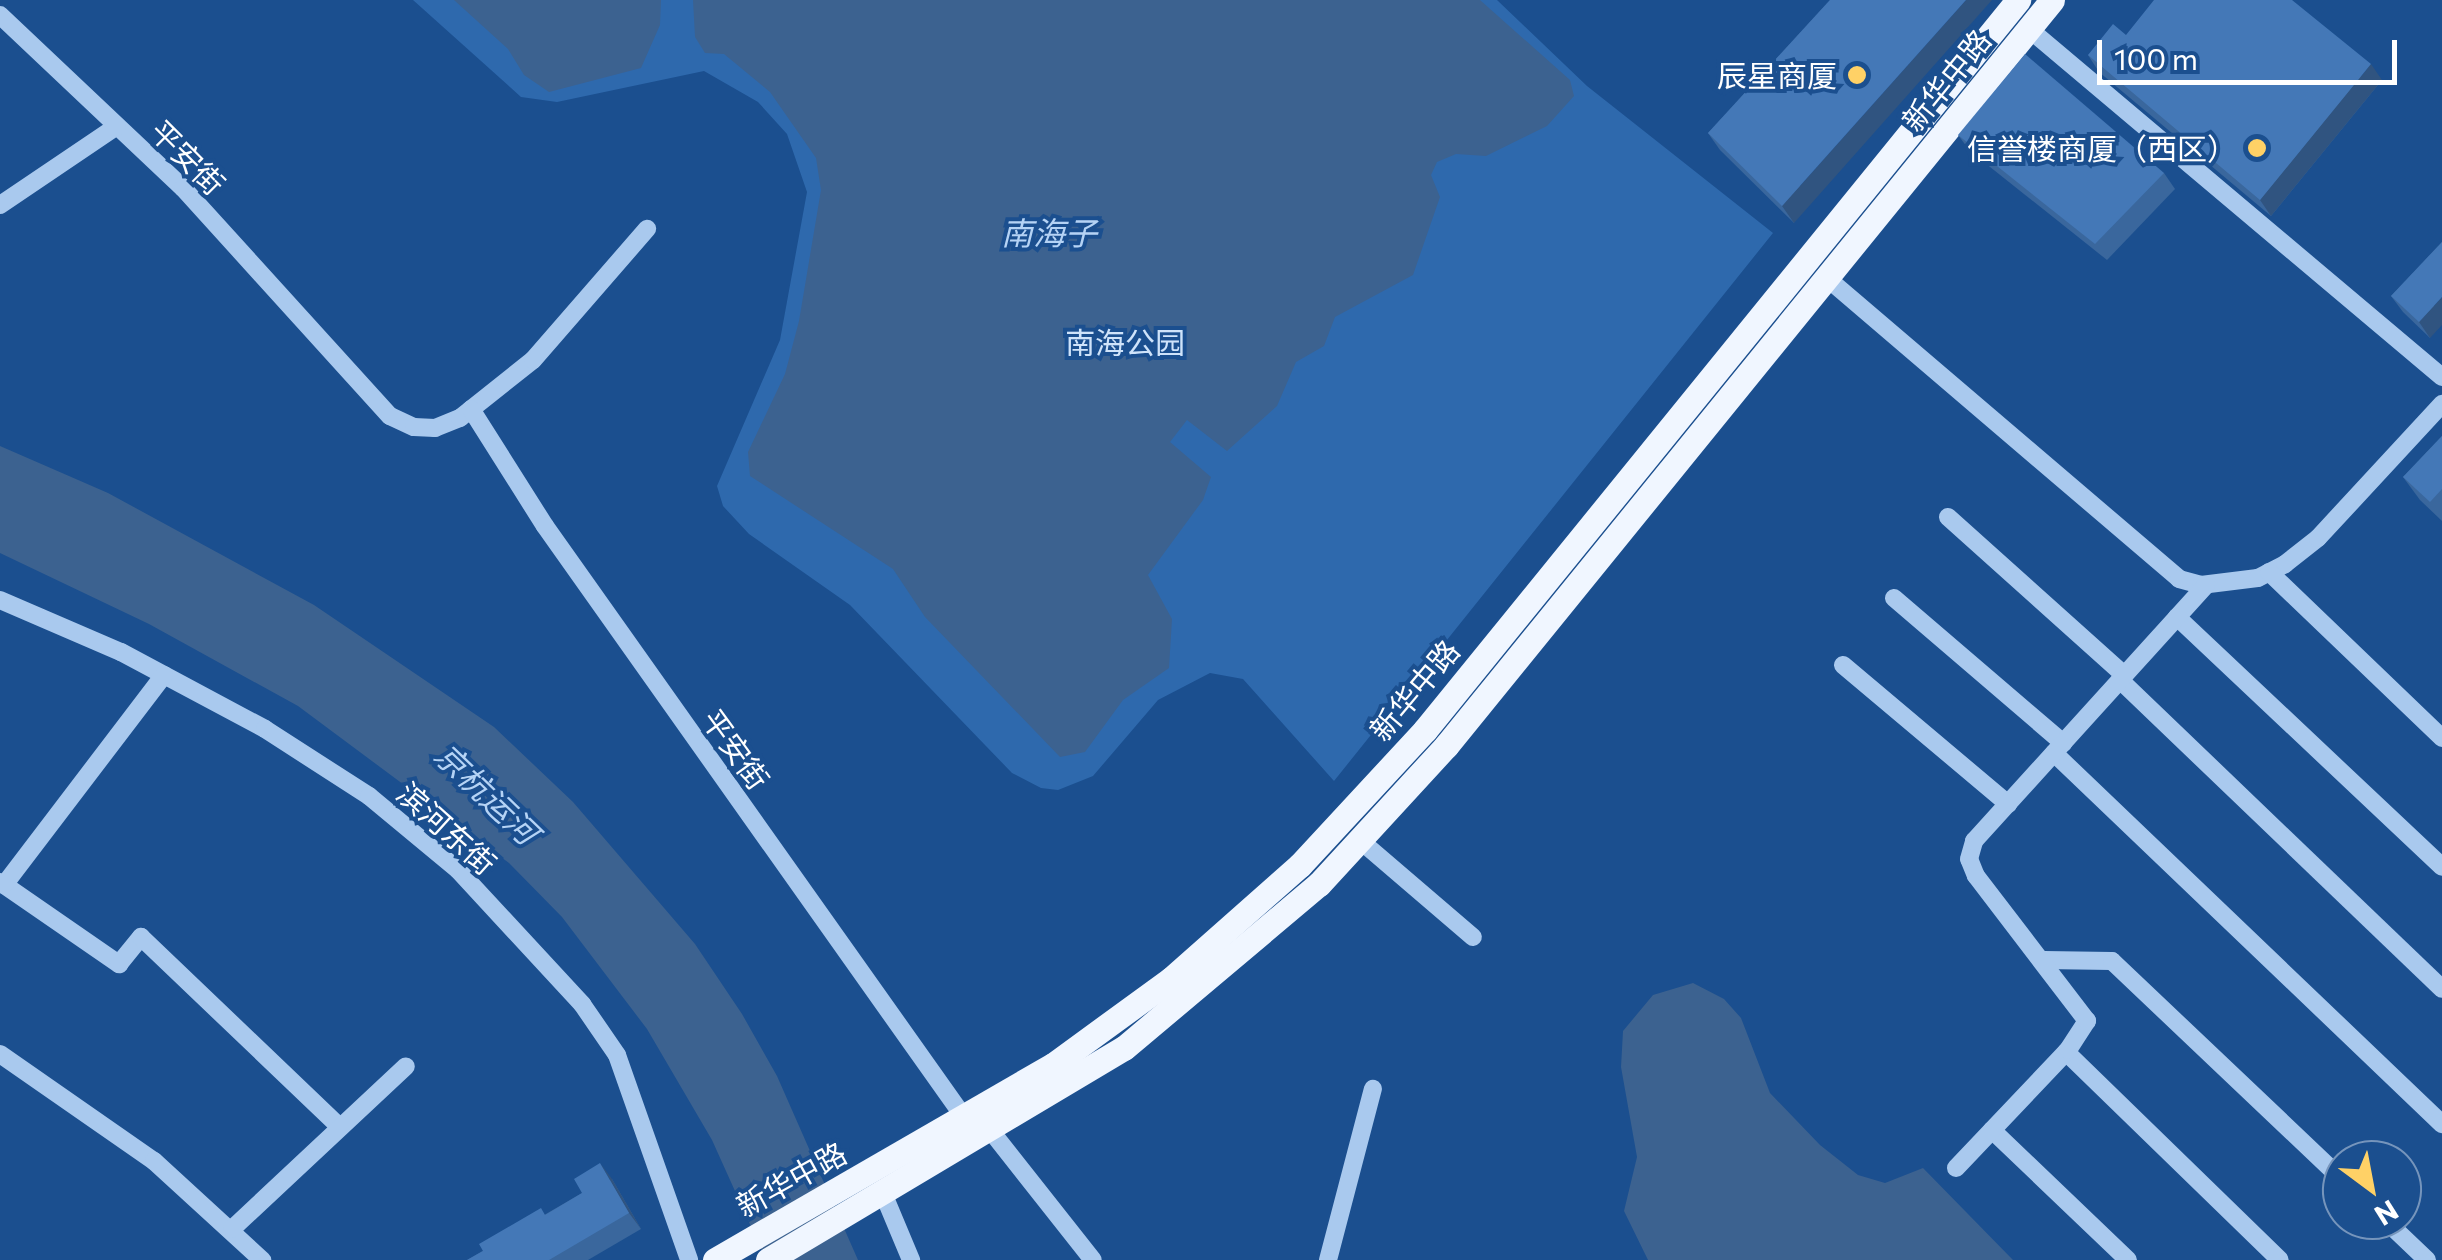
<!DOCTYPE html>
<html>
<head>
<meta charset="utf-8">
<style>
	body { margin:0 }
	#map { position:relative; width:2442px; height:1260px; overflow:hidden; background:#1b4f8f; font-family:Commissioner,"Noto Sans SC",sans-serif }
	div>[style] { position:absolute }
	.green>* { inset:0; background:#2e69ad }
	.water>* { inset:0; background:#3c6290 }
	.minor>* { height:18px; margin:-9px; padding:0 9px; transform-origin:9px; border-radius:9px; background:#a9c9ee }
	.major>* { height:25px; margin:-12.5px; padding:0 12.5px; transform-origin:12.5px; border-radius:12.5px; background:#f0f6ff }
	.wall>* { inset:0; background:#3a679d }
	.shaded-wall>* { inset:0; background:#305480 }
	.building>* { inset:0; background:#4478b7 }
	.dots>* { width:28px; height:28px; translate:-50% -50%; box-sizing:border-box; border:5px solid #1b4f8f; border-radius:50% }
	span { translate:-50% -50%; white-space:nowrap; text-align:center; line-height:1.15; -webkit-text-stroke:8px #1b4f8f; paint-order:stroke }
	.poi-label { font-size:30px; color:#fff }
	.right { translate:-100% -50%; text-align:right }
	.street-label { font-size:30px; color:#fff }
	.park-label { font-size:30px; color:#cfe3fa }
	.water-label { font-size:32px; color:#b5d3f5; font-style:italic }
	.north { position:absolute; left:2322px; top:1140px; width:100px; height:100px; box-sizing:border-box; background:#1b4f8f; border:2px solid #7695bc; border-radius:50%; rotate:148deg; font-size:28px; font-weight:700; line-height:40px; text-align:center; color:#fff }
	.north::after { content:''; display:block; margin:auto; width:35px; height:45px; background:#ffd166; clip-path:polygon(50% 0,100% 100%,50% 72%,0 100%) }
	.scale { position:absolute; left:2097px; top:40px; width:300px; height:45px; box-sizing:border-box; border:5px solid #fff; border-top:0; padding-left:12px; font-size:30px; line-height:35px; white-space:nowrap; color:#fff; -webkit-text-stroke:8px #1b4f8f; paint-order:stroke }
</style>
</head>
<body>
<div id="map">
	<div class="green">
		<div style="clip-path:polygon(413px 0,1497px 0,1587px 86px,1773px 233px,1334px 781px,1243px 679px,1210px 673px,1158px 700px,1093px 776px,1058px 790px,1041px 788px,1012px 773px,850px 605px,749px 534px,723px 506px,717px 486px,780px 340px,807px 192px,787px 134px,758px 102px,704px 71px,557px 102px,521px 97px)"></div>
	</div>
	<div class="water">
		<div style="clip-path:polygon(454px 0,661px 0,660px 25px,641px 68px,549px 92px,524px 75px,508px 49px)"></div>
		<div style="clip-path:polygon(693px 0,1480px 0,1570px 80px,1574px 96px,1547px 126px,1486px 156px,1456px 154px,1437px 162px,1431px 175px,1440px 197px,1413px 275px,1335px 317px,1324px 346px,1296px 362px,1277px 406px,1227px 451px,1187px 420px,1170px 442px,1211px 477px,1203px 500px,1148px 575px,1172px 619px,1169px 668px,1123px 700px,1085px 752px,1060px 757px,925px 617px,893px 569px,750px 476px,748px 452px,785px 374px,799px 321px,821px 190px,816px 158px,770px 92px,724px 54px,705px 53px,695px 37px)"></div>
		<div style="clip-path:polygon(0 446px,108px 493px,314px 605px,494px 727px,573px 802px,695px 944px,742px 1014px,777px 1076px,858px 1260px,766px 1260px,712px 1140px,647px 1029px,562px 917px,509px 863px,298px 706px,149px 624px,0 553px)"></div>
		<div style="clip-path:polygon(1693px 983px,1724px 999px,1741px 1018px,1770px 1093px,1820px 1145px,1858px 1175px,1885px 1183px,1923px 1168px,2013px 1260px,1648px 1260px,1624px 1211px,1637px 1157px,1621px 1067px,1623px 1031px,1653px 995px)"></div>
	</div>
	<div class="minor">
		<div style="left:0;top:15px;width:252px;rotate:43.4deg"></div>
		<div style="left:183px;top:188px;width:308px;rotate:47.8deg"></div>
		<div style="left:390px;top:416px;width:26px;rotate:25deg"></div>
		<div style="left:414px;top:427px;width:21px;rotate:3deg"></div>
		<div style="left:435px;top:428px;width:27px;rotate:-22deg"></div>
		<div style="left:460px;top:418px;width:93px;rotate:-38.5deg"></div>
		<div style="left:533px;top:360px;width:174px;rotate:-49deg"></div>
		<div style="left:2029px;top:29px;width:540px;rotate:40.12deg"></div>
		<div style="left:0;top:205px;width:141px;rotate:-34deg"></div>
		<div style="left:1827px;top:278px;width:463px;rotate:40.5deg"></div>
		<div style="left:2179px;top:579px;width:23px;rotate:15deg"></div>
		<div style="left:2201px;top:585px;width:57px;rotate:-7deg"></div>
		<div style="left:2258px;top:578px;width:30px;rotate:-27deg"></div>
		<div style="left:2285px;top:564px;width:42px;rotate:-38.2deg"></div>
		<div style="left:2318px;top:538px;width:183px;rotate:-47.2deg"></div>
		<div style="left:471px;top:409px;width:138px;rotate:57.7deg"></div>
		<div style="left:545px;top:526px;width:723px;rotate:54.68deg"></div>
		<div style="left:1948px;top:517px;width:237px;rotate:41.9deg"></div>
		<div style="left:2269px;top:572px;width:240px;rotate:43.8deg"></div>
		<div style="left:1894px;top:598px;width:223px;rotate:40.6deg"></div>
		<div style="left:0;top:600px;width:132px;rotate:23.3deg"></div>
		<div style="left:121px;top:652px;width:163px;rotate:28.1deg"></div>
		<div style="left:265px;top:729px;width:124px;rotate:32.8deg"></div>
		<div style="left:369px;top:796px;width:116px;rotate:39.7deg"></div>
		<div style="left:458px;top:870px;width:183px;rotate:47.2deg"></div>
		<div style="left:582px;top:1004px;width:62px;rotate:55.5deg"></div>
		<div style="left:617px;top:1055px;width:217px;rotate:70.6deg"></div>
		<div style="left:2177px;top:617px;width:364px;rotate:43.3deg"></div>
		<div style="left:1843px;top:665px;width:216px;rotate:40.1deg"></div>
		<div style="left:2120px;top:680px;width:446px;rotate:43.8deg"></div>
		<div style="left:2054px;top:753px;width:537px;rotate:43.72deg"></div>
		<div style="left:1362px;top:842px;width:146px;rotate:40.6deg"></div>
		<div style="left:0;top:882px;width:145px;rotate:34.6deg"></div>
		<div style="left:119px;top:964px;width:35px;rotate:-51deg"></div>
		<div style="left:141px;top:937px;width:275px;rotate:43.7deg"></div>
		<div style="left:4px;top:885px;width:264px;rotate:-52.7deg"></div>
		<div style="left:2044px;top:960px;width:68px;rotate:0.8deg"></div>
		<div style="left:2112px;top:961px;width:317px;rotate:43.5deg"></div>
		<div style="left:2066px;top:1052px;width:298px;rotate:44.2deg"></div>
		<div style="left:0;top:1054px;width:188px;rotate:34.8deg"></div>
		<div style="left:154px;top:1161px;width:147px;rotate:42.5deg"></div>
		<div style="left:1992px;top:1130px;width:188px;rotate:43.7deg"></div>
		<div style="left:991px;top:1131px;width:164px;rotate:51.7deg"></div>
		<div style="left:1956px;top:1168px;width:163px;rotate:-46.5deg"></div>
		<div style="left:2068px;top:1050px;width:35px;rotate:-57deg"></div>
		<div style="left:2087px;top:1021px;width:183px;rotate:-127.4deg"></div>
		<div style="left:1976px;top:876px;width:18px;rotate:-112deg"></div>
		<div style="left:1969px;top:859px;width:19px;rotate:-74deg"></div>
		<div style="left:1974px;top:841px;width:345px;rotate:-47.8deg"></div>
		<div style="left:883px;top:1193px;width:73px;rotate:67.3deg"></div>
		<div style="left:2385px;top:1220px;width:58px;rotate:43.6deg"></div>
		<div style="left:232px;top:1229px;width:238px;rotate:-43.1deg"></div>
		<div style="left:1328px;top:1260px;width:177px;rotate:-75.3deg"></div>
	</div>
	<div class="major">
		<div style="left:715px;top:1260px;width:390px;rotate:-30deg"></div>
		<div style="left:1053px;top:1065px;width:146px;rotate:-36.1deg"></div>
		<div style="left:1171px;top:979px;width:172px;rotate:-41.5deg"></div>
		<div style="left:1300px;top:865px;width:184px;rotate:-47.2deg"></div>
		<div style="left:1425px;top:730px;width:941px;rotate:-50.91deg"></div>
		<div style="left:768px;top:1260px;width:414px;rotate:-30.8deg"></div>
		<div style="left:1124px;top:1048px;width:255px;rotate:-40.1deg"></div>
		<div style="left:1319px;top:884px;width:188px;rotate:-47.4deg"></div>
		<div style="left:1446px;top:746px;width:961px;rotate:-50.91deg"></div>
	</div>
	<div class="wall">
		<div style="clip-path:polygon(1830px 0,1794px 223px,1720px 150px,1708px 133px)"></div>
		<div style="clip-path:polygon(2126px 35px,2382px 80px,2271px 216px,2099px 72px,2088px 55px)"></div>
		<div style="clip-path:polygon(1958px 135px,2164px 173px,2175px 189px,2107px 260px,1970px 151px)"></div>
		<div style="clip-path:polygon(2442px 242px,2430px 338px,2403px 312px,2391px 296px)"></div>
		<div style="clip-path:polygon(2442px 436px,2442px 521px,2420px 500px,2403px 477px)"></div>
		<div style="clip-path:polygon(612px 1179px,641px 1229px,588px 1260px,467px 1260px,582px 1193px)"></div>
	</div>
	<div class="shaded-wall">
		<div style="clip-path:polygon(1966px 0,1992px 0,1794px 223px,1782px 206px)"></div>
		<div style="clip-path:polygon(2371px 64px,2382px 80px,2271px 216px,2260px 200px)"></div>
		<div style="clip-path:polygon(2442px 297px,2442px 325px,2430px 338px,2419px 322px)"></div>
		<div style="clip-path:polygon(600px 1163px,612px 1179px,641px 1229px,629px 1213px)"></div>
	</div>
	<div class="building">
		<div style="clip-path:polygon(1830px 0,1966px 0,1782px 206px,1708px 133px)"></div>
		<div style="clip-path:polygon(2154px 0,2292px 0,2371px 64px,2260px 200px,2088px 55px,2113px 24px,2126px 35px)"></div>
		<div style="clip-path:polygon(2025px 54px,2164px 173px,2095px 244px,1958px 135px)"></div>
		<div style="clip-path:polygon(2442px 242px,2442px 297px,2419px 322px,2391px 296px)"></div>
		<div style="clip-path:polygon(2442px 436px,2442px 489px,2430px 502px,2403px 477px)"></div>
		<div style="clip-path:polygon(600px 1163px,629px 1213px,549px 1260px,467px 1260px,483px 1251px,479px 1244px,541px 1208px,545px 1215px,582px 1193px,574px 1179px)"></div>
	</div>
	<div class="dots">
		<div style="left:1857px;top:75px;background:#ffd166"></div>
		<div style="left:2257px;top:148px;background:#ffd166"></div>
	</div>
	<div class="poi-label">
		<span class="right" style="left:1837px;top:75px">辰星商厦</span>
		<span class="right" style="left:2237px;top:148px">信誉楼商厦（西区）</span>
	</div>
	<div class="street-label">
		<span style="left:1946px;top:80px;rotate:-51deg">新华中路</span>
		<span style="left:188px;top:157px;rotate:45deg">平安街</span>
		<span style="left:1414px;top:690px;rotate:-50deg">新华中路</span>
		<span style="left:736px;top:749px;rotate:54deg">平安街</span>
		<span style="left:447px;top:828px;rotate:42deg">滨河东街</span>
		<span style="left:791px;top:1179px;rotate:-29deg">新华中路</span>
	</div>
	<div class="park-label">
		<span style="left:1125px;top:342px">南海公园</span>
	</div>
	<div class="water-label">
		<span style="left:1049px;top:232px">南海子</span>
		<span style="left:487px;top:793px;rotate:44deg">京杭运河</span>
	</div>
	<div class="north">N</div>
	<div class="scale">100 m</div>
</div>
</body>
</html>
